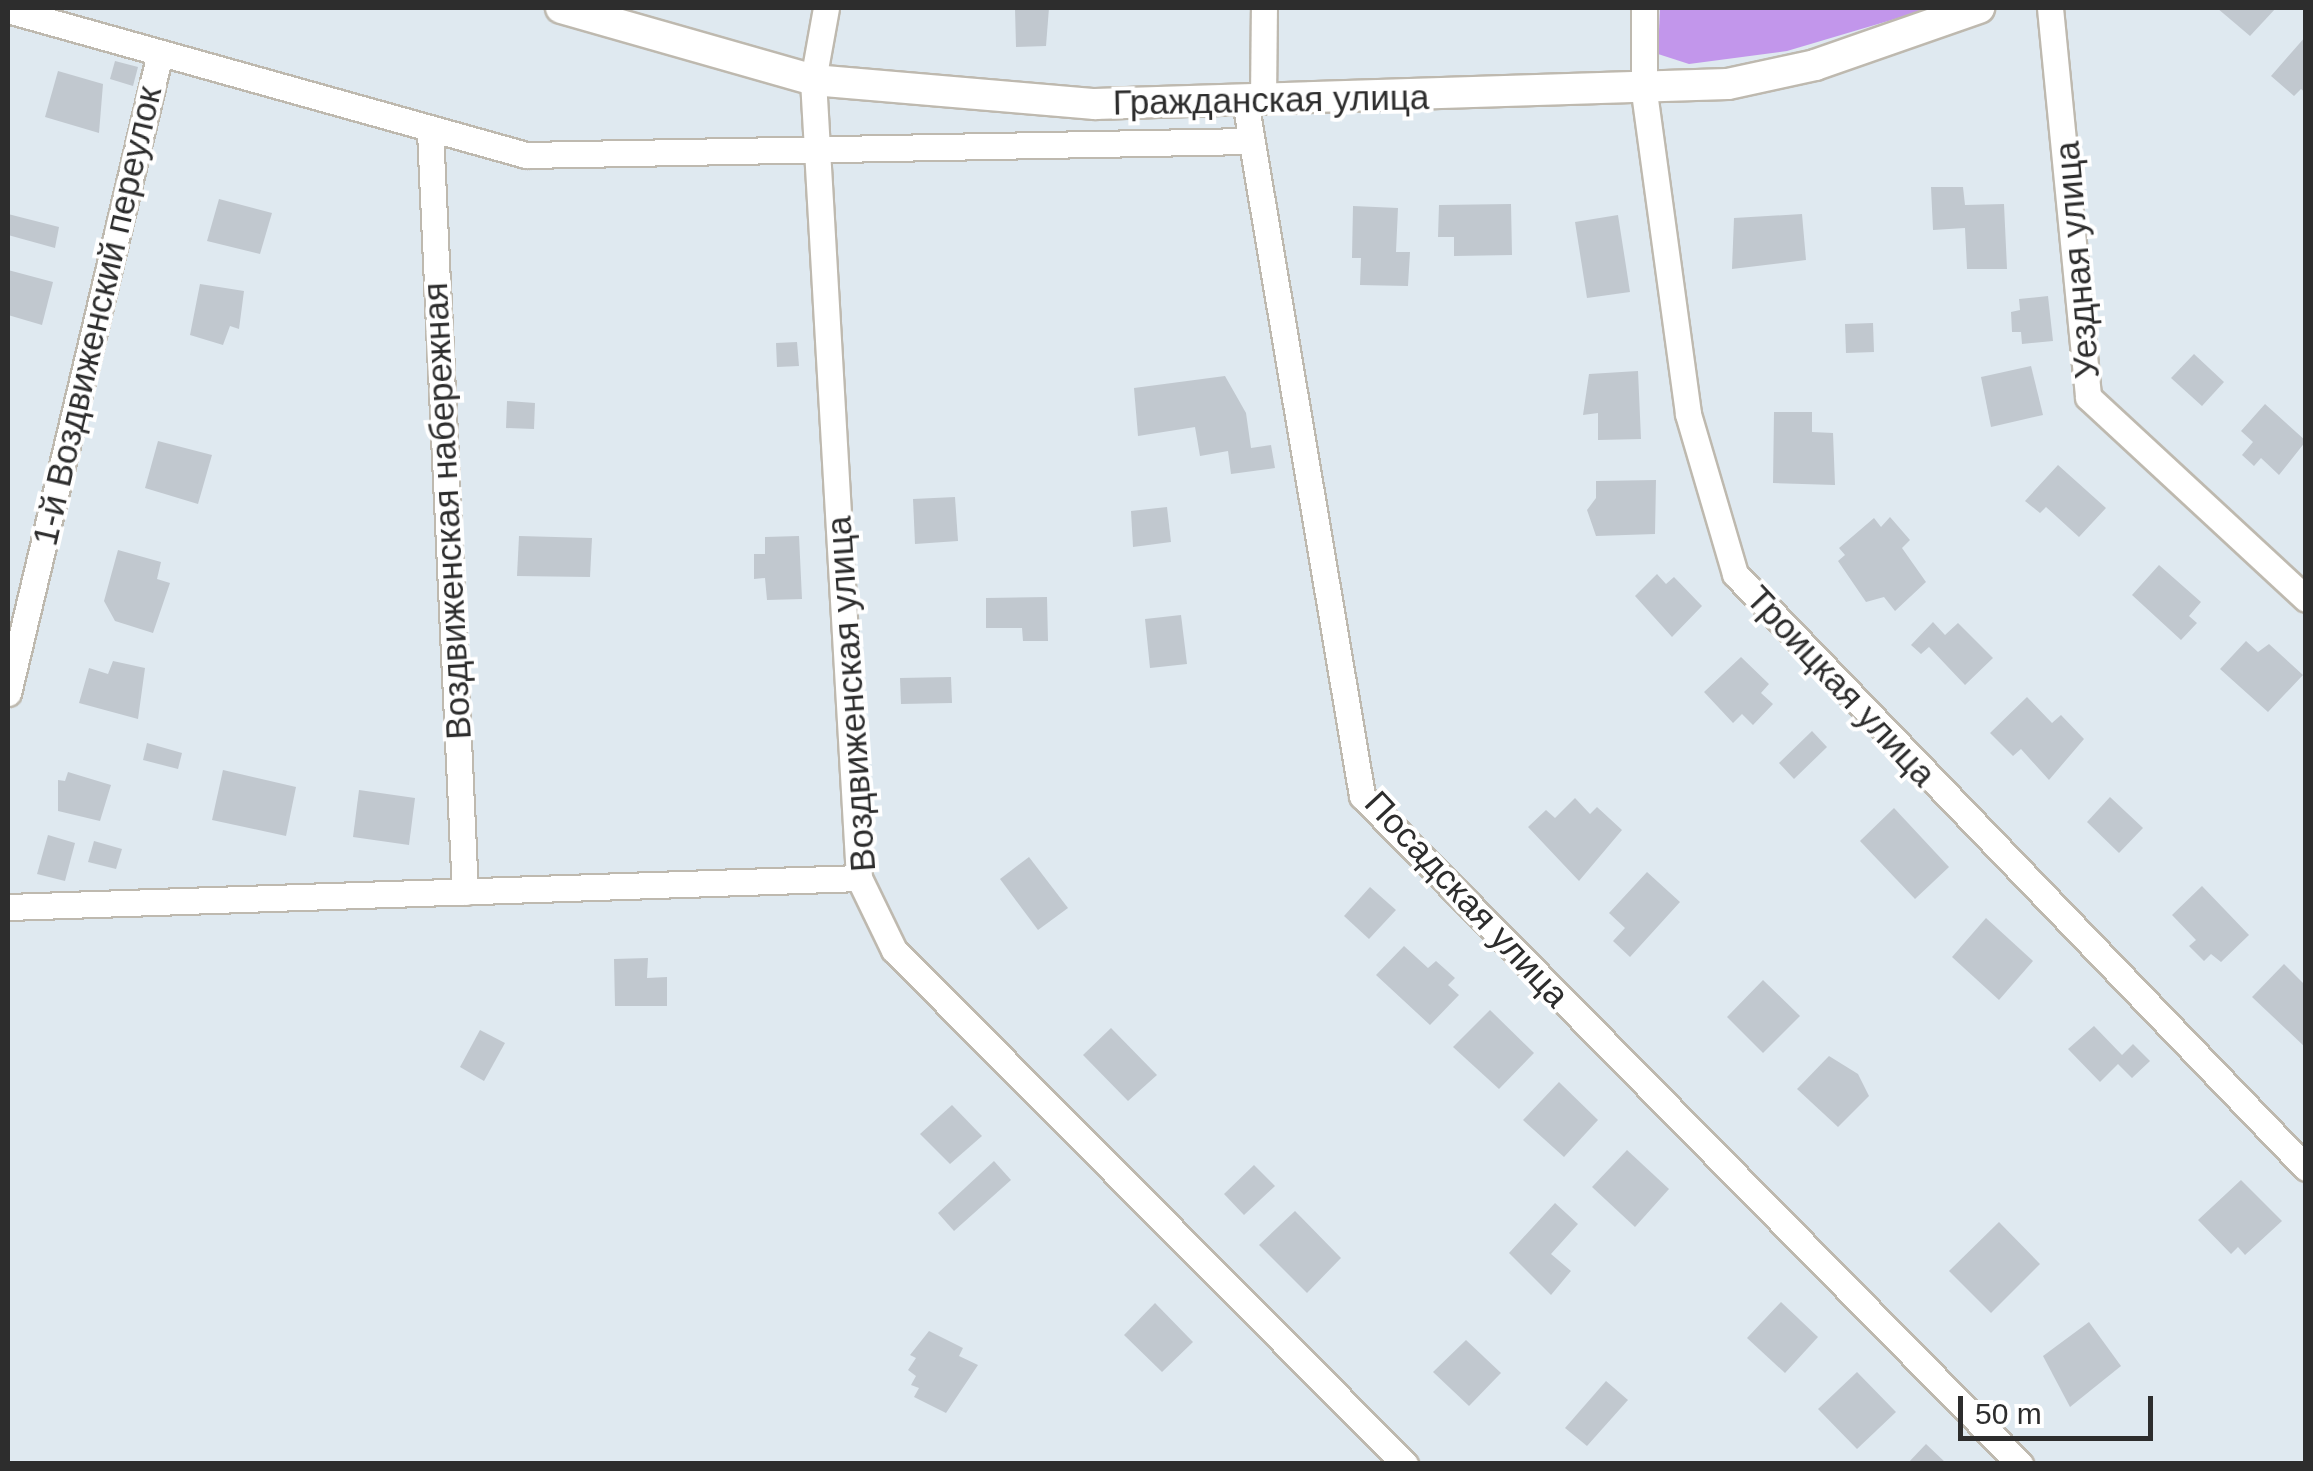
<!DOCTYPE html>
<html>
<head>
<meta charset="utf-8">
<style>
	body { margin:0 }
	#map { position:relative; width:2313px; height:1471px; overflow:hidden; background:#dfe9f0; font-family:Arial,sans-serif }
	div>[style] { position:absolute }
	.green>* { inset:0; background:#c296eb }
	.building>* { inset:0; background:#c1c8cf }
	.roads { filter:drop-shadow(2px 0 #beb9af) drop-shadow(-2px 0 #beb9af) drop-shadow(0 2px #beb9af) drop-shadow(0 -2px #beb9af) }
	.minor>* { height:25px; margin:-12.5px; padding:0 12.5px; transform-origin:12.5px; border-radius:12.5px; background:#fff }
	.tertiary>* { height:30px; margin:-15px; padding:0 15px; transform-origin:15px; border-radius:15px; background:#fff }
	span { translate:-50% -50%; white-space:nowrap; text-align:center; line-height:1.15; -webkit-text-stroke:8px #fff; paint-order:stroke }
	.street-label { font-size:35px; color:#2d2d2d }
	.frame { position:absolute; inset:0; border:10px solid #2d2d2d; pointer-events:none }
	.scale { position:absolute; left:1958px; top:1396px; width:195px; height:45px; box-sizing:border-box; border:5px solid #2d2d2d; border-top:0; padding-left:12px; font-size:30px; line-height:35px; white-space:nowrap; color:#2d2d2d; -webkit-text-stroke:8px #fff; paint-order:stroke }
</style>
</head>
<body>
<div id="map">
	<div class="green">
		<div style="clip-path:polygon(1660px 8px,1932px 8px,1787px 51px,1689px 64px,1658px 54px)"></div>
	</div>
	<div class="building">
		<div style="clip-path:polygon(1015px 8px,1049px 8px,1046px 46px,1016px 47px)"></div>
		<div style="clip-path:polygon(2217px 8px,2276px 8px,2250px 36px)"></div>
		<div style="clip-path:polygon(2306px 36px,2306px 93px,2301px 89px,2294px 96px,2271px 76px)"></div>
		<div style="clip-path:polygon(115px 61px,138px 67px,133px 86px,110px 79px)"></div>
		<div style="clip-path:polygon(58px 71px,103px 84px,99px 133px,45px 117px)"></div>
		<div style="clip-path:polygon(1931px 187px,1963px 187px,1965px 205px,2004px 204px,2007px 269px,1967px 269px,1965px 228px,1933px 230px)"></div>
		<div style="clip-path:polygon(219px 199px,272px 213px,260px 254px,207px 241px)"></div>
		<div style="clip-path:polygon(1511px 204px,1512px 255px,1454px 256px,1454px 237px,1438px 237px,1439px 205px)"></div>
		<div style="clip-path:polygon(1353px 206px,1398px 208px,1396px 252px,1410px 252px,1408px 286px,1360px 285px,1361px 258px,1352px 258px)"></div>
		<div style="clip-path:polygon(8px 214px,59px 227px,55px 248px,8px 235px)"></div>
		<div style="clip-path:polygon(1802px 214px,1806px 260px,1732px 269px,1734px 218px)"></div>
		<div style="clip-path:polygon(1618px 215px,1630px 292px,1587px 298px,1575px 222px)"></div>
		<div style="clip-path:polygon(8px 270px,53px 282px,42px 325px,8px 315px)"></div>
		<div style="clip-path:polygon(200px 284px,244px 291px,239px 329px,230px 326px,223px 345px,190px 335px)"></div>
		<div style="clip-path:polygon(2048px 296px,2053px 341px,2022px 344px,2021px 332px,2012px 332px,2011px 312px,2020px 310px,2019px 299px)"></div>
		<div style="clip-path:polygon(1873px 323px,1874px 352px,1846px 353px,1845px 324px)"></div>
		<div style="clip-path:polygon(797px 342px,799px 366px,777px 367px,776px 343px)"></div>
		<div style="clip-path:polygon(2194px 354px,2224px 382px,2202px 406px,2171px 378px)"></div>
		<div style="clip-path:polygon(2031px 366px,2043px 415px,1991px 427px,1981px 377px)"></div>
		<div style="clip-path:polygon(1638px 371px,1641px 439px,1598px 440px,1598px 413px,1583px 415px,1589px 374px)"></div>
		<div style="clip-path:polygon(1225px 376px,1246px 413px,1251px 448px,1271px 445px,1275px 468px,1231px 474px,1228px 451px,1200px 456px,1195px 427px,1138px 436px,1134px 388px)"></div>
		<div style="clip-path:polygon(507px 401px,535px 403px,534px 429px,506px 428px)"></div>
		<div style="clip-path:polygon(2265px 404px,2306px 441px,2279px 475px,2261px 458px,2254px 466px,2242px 455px,2253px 442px,2241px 431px)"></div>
		<div style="clip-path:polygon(1774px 412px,1812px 412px,1812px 432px,1833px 433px,1835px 485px,1773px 483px)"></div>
		<div style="clip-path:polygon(158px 441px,212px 455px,198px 504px,145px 488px)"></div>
		<div style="clip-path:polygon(2058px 465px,2106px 508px,2079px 537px,2046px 507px,2040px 513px,2025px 501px)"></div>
		<div style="clip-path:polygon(1656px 480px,1655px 534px,1596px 536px,1587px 510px,1596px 498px,1596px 481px)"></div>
		<div style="clip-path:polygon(955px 497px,958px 541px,915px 544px,913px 499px)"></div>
		<div style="clip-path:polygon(1167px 507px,1171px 542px,1133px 547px,1131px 511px)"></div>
		<div style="clip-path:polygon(1890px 517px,1910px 540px,1902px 548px,1926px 582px,1895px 611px,1884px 597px,1866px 602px,1838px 561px,1845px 555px,1839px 548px,1874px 518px,1881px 527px)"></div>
		<div style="clip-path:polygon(519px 536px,592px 538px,590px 577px,517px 576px)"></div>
		<div style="clip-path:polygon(799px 536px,802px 599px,767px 600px,765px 578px,754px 579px,754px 554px,765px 554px,765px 537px)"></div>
		<div style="clip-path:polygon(118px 550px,161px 562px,157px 579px,170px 583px,153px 633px,115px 621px,104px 601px)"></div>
		<div style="clip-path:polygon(2159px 565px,2201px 602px,2189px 616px,2197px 623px,2181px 640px,2132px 595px)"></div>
		<div style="clip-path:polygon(1657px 574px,1666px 584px,1674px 577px,1702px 606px,1672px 637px,1635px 596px)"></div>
		<div style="clip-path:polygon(1047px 597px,1048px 641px,1023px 641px,1022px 628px,986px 628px,986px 598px)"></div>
		<div style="clip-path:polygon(1181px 615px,1187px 664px,1150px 668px,1145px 619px)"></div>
		<div style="clip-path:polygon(1933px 622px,1945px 635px,1958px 623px,1993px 658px,1965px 685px,1929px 647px,1921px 654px,1911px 645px)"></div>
		<div style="clip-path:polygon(2246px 641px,2258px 652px,2269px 644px,2303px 675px,2268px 712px,2220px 669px)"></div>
		<div style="clip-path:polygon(1741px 657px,1769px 684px,1761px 693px,1773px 704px,1753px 725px,1742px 714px,1733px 723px,1704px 692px)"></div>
		<div style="clip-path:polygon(113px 661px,145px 668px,138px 719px,79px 703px,89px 668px,108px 674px)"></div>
		<div style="clip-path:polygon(951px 677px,952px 703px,901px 704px,900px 678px)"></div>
		<div style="clip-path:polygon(2027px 697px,2052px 723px,2061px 715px,2084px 739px,2049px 780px,2021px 749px,2013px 756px,1990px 733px)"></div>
		<div style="clip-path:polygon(1812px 731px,1827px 747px,1794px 779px,1779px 763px)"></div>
		<div style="clip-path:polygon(147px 743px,182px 753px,178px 769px,143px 760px)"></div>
		<div style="clip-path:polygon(223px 770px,296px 787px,286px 836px,212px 820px)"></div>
		<div style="clip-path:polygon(68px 772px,111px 785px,100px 821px,58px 811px,58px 780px,65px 781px)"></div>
		<div style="clip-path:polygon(359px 790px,415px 798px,409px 845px,353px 837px)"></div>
		<div style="clip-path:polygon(2110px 797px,2143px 828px,2119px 853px,2087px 822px)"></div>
		<div style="clip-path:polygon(1575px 798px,1590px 814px,1597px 807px,1622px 830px,1579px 881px,1528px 827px,1546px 810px,1555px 818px)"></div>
		<div style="clip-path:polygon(1894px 808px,1949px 867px,1915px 899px,1860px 841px)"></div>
		<div style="clip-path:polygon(48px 835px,75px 843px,65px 881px,37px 874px)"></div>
		<div style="clip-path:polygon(94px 841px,122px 849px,116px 869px,88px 862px)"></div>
		<div style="clip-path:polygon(1029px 857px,1068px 908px,1038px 930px,1000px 879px)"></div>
		<div style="clip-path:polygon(1647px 872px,1680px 902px,1630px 957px,1613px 941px,1625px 928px,1609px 913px)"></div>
		<div style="clip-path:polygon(2202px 886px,2249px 935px,2221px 962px,2211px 954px,2204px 961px,2189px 946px,2196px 940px,2172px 915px)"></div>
		<div style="clip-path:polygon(1370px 887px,1396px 910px,1369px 939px,1344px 916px)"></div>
		<div style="clip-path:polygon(1986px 918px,2033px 961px,1999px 1000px,1952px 957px)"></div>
		<div style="clip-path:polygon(1404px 946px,1428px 968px,1436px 961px,1455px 978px,1448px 985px,1459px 995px,1430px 1025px,1376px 975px)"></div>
		<div style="clip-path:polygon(648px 958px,647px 978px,667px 977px,667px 1006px,615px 1006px,614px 959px)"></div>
		<div style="clip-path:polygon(2284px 964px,2306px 986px,2306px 1048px,2252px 997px)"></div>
		<div style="clip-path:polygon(1763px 980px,1800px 1016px,1763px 1053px,1727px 1017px)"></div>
		<div style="clip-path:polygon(1490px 1010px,1534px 1053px,1499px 1089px,1453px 1047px)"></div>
		<div style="clip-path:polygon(2094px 1026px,2122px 1055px,2133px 1044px,2150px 1061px,2132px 1078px,2118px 1064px,2100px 1082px,2068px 1049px)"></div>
		<div style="clip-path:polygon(1111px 1028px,1157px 1075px,1128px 1101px,1083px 1055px)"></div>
		<div style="clip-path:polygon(480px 1030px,505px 1043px,484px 1081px,460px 1067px)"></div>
		<div style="clip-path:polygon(1829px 1056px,1858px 1074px,1869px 1096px,1838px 1127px,1797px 1089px)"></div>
		<div style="clip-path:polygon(1559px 1082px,1598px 1120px,1564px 1157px,1523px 1120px)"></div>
		<div style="clip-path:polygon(952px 1105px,982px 1136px,950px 1164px,920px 1134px)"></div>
		<div style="clip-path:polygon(1627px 1150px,1669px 1189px,1635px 1227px,1592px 1187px)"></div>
		<div style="clip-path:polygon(994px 1161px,1011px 1180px,954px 1231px,938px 1213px)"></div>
		<div style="clip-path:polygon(1254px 1165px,1275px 1186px,1244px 1215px,1224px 1194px)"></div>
		<div style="clip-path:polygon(2241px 1180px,2282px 1221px,2245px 1255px,2238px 1247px,2231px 1254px,2198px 1220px)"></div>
		<div style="clip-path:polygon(1555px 1203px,1578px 1224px,1551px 1254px,1571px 1271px,1551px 1295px,1509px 1253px)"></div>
		<div style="clip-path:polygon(1295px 1211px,1341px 1258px,1307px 1293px,1259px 1245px)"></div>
		<div style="clip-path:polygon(1999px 1222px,2040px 1264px,1991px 1313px,1949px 1271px)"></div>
		<div style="clip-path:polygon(1781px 1302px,1818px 1337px,1785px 1373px,1747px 1338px)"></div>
		<div style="clip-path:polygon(1155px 1303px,1193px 1342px,1162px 1372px,1124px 1335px)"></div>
		<div style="clip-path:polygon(2089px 1322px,2121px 1366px,2070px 1407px,2043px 1356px)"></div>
		<div style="clip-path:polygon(929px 1331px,963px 1348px,959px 1356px,978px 1365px,946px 1413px,914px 1397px,919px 1388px,911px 1385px,916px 1376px,908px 1370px,916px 1358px,910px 1355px)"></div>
		<div style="clip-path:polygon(1466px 1340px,1501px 1373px,1469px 1406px,1433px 1372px)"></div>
		<div style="clip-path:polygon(1857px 1372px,1896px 1412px,1857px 1449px,1818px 1409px)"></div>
		<div style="clip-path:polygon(1606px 1381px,1628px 1400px,1587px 1446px,1565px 1428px)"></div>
		<div style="clip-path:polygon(1926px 1444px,1947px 1464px,1907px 1464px)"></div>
	</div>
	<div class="roads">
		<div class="minor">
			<div style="left:826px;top:8px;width:73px;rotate:100.2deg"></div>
			<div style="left:813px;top:80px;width:799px;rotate:86.7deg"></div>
			<div style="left:859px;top:878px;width:80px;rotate:64.1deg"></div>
			<div style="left:894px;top:950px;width:725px;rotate:45.17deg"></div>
			<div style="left:1644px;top:8px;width:84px;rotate:90deg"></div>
			<div style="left:1644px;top:92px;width:325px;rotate:82.2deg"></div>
			<div style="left:1688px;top:414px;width:167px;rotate:73.6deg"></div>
			<div style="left:1735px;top:574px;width:824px;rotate:46.13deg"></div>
			<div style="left:2050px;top:8px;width:391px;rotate:84.4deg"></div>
			<div style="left:2088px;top:397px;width:297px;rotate:42.8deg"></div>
			<div style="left:8px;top:10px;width:538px;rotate:15.64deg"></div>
			<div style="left:526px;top:155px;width:724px;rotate:-1.11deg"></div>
			<div style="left:1263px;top:99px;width:91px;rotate:-89.4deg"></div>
			<div style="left:1245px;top:101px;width:705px;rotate:80.44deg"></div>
			<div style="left:1362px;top:796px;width:938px;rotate:45.43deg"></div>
			<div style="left:430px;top:131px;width:762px;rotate:87.37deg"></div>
			<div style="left:8px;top:693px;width:654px;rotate:-76.64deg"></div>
			<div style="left:8px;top:907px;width:851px;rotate:-1.95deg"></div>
		</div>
		<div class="tertiary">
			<div style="left:561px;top:8px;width:262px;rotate:15.9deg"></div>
			<div style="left:813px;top:80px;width:283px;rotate:4.9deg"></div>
			<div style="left:1095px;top:104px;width:633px;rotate:-1.81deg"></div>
			<div style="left:1728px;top:84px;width:89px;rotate:-12.3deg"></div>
			<div style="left:1815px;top:65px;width:174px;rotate:-19.2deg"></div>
		</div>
	</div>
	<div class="street-label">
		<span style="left:1271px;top:100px;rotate:-1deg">Гражданская улица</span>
		<span style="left:2077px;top:260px;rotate:-95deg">Уездная улица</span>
		<span style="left:97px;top:316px;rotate:-77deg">1-й Воздвиженский переулок</span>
		<span style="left:447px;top:511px;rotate:-93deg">Воздвиженская набережная</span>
		<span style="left:1841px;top:686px;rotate:47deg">Троицкая улица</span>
		<span style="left:851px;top:694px;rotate:-94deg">Воздвиженская улица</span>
		<span style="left:1467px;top:899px;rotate:47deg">Посадская улица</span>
	</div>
	<div class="frame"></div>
	<div class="scale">50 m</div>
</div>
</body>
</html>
